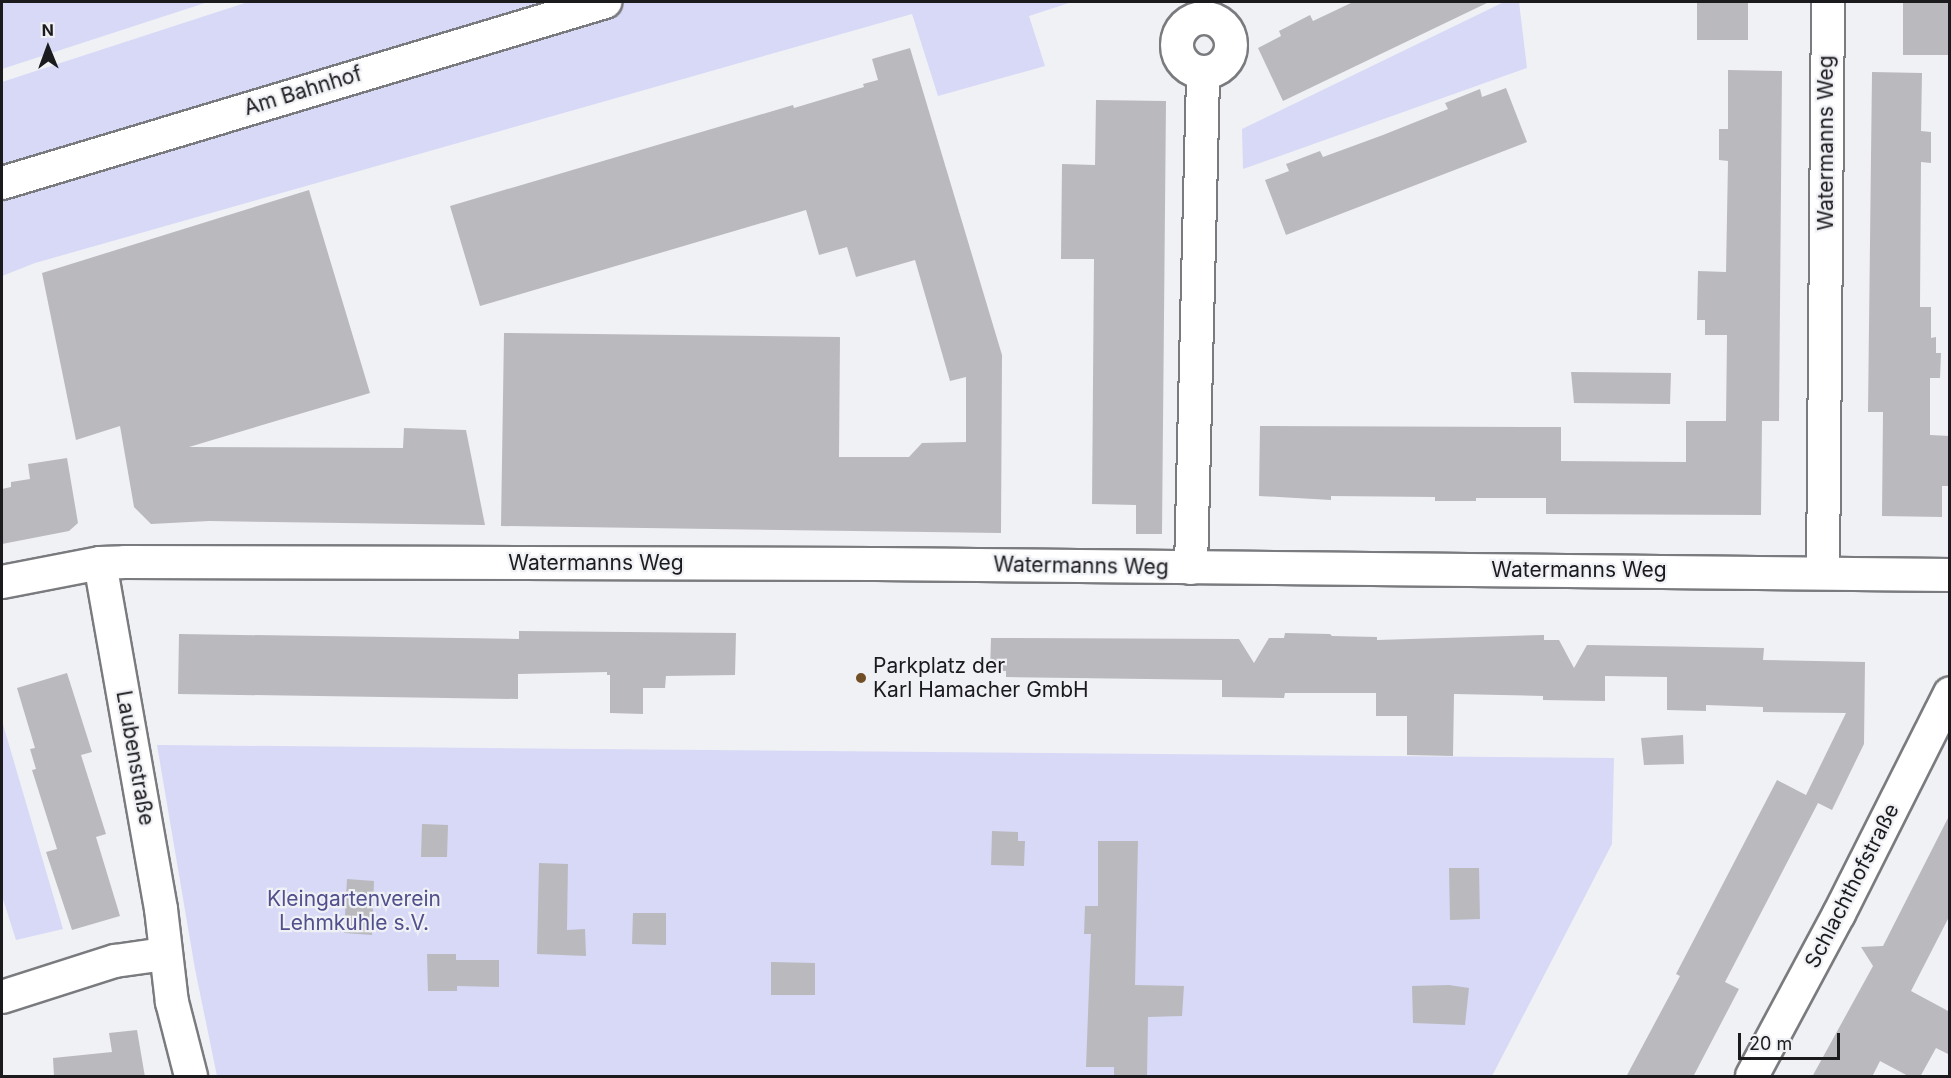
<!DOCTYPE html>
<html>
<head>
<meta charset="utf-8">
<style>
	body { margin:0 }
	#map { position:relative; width:1951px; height:1078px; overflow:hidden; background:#f0f1f5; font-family:Inter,sans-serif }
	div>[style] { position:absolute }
	.green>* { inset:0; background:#d7d9f7 }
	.building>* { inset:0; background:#bababe }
	.roads { filter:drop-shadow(2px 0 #7a7b7e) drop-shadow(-2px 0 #7a7b7e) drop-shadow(0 2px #7a7b7e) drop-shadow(0 -2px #7a7b7e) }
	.minor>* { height:32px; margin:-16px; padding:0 16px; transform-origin:16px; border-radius:16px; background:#fff }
	.minor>.ring { margin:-16px; padding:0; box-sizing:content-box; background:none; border:32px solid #fff; border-radius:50% }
	.dots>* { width:16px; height:16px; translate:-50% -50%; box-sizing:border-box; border:3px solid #f0f1f5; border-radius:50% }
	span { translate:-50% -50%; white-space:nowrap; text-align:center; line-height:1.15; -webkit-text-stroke:4.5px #f0f1f5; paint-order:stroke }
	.street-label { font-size:21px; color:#1b1b1d }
	.poi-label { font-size:21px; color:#1b1b1d }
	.left { translate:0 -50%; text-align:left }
	.park-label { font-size:21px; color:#514f8d }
	.frame { position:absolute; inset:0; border:3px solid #1b1b1d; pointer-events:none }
	.north { position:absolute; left:18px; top:18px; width:60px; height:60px; -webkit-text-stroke:4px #f0f1f5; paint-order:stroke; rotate:359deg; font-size:16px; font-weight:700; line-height:24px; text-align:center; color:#1b1b1d }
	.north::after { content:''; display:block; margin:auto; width:21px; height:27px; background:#1b1b1d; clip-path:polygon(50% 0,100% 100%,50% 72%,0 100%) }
	.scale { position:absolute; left:1738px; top:1033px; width:102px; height:27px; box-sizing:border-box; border:3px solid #1b1b1d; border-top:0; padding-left:8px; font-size:18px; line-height:21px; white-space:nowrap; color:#1b1b1d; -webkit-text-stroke:4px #f0f1f5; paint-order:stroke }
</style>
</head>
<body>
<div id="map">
	<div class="green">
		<div style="clip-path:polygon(2px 2px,208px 2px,2px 69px)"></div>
		<div style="clip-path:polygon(248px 2px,1072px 2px,1029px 16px,1045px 66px,938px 96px,912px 14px,35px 263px,2px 276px,2px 82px)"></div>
		<div style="clip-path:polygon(1504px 2px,1519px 2px,1527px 68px,1243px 169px,1242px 129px)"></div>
		<div style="clip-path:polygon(2px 721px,63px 929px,16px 940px,2px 896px)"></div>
		<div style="clip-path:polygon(157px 745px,1614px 758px,1612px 844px,1492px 1076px,217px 1076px,195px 969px)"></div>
	</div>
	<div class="building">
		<div style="clip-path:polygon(1353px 2px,1489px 2px,1283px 101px,1258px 48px,1281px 36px,1279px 31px,1310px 15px,1313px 21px)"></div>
		<div style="clip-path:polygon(1697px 2px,1748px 2px,1748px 40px,1697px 40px)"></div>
		<div style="clip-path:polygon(1903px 2px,1950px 2px,1950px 55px,1903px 55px)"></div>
		<div style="clip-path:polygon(910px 48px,1002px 355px,1001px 533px,501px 526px,504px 333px,840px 337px,839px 457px,909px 457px,922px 443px,966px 442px,966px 377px,950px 381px,915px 260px,856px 277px,847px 247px,819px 255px,806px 210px,480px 306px,450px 206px,793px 105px,794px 108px,864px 87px,863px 84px,878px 80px,872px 59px)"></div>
		<div style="clip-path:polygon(1728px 70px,1782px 71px,1779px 421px,1762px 421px,1761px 515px,1546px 514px,1546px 498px,1476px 498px,1476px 501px,1435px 501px,1435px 497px,1331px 496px,1331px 500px,1259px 496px,1260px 426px,1561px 427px,1561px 461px,1686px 462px,1686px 421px,1726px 421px,1727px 335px,1705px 335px,1705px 320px,1697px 320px,1698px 271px,1726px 272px,1728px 161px,1719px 160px,1719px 129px,1728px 129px)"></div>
		<div style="clip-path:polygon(1872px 72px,1922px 73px,1921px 131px,1931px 132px,1931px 163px,1921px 162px,1920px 307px,1931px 307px,1931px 338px,1936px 337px,1936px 353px,1941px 353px,1940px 378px,1930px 378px,1930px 435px,1950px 436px,1950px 486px,1942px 486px,1942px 517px,1882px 516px,1883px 412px,1868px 412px)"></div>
		<div style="clip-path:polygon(1506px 88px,1527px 142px,1286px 235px,1265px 180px,1289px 171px,1286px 164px,1320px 151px,1323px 157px,1383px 135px,1448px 109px,1445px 103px,1480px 89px,1482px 97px)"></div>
		<div style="clip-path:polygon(1096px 100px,1166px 101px,1162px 534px,1136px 534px,1136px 505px,1092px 504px,1094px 259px,1061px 259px,1062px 164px,1095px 165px)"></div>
		<div style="clip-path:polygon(309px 190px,370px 393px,189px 447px,403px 448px,404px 428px,466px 430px,485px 525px,209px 521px,151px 524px,134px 507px,120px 426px,76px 440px,42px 273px)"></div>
		<div style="clip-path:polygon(1571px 372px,1671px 373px,1670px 404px,1574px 403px)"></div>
		<div style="clip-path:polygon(67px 458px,78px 523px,69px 531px,2px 544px,2px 489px,11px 487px,11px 482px,30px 479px,28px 464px)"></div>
		<div style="clip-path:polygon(519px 631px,736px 633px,735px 675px,666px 676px,665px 688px,643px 688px,643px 714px,610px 713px,610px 675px,607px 675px,607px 672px,518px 674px,518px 699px,178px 694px,179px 634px,519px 639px)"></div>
		<div style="clip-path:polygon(1285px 633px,1330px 634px,1332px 636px,1377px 637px,1377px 640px,1544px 635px,1544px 640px,1559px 640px,1574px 668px,1587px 645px,1764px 648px,1763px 660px,1865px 662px,1864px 744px,1832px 810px,1818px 803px,1725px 982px,1739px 989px,1693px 1077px,1626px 1077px,1680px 976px,1676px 974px,1777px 780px,1806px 795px,1846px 713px,1763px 712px,1763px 707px,1706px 705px,1706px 711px,1667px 710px,1667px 677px,1605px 676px,1605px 701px,1543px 700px,1543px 696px,1454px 694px,1453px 756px,1407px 755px,1407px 716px,1376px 716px,1376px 693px,1285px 693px,1284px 698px,1222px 697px,1222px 680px,1006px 677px,1006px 671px,990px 671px,991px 638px,1239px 639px,1254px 663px,1269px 638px,1284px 638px)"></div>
		<div style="clip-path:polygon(67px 673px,92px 752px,81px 755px,106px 834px,96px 837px,120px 916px,72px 930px,46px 852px,57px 849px,32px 770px,36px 769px,30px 749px,35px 748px,17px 688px)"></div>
		<div style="clip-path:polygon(1683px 735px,1684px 764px,1644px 765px,1641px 738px)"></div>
		<div style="clip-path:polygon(1950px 814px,1950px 915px,1911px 991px,1950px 1012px,1950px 1055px,1936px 1048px,1920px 1077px,1910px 1077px,1880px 1061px,1872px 1077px,1812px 1077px,1873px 966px,1861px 947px,1883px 946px)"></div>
		<div style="clip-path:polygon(422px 824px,448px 825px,447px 857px,421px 857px)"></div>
		<div style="clip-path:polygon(992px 831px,1018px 832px,1018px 841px,1025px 841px,1024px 866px,991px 865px)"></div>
		<div style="clip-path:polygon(1098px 841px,1138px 841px,1135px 985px,1184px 986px,1182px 1016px,1148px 1017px,1147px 1077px,1114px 1077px,1114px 1067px,1086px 1067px,1091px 934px,1084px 934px,1085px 906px,1098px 906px)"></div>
		<div style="clip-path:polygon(539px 863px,568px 864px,567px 930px,585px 929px,586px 956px,537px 954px)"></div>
		<div style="clip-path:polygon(1449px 868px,1479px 868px,1480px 919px,1450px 920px)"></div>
		<div style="clip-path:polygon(347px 879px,374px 881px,372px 935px,344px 933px)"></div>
		<div style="clip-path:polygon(633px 913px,666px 913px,666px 945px,632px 944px)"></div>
		<div style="clip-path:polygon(427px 954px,456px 954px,456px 960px,499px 960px,499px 987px,457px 986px,457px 991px,428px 991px)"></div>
		<div style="clip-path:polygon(771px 962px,815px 963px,815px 995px,771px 995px)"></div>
		<div style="clip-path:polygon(1449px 985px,1469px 988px,1465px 1025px,1413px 1023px,1412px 986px)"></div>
		<div style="clip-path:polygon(137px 1030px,145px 1077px,54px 1077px,53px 1058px,112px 1052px,109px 1033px)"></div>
	</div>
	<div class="roads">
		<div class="minor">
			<div class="ring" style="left:1177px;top:18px;width:22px;height:22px"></div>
			<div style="left:2px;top:183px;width:630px;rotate:-16.71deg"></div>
			<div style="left:100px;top:563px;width:351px;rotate:80deg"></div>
			<div style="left:161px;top:909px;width:94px;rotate:83.3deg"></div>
			<div style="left:172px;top:1002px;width:76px;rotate:75.6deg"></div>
			<div style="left:1191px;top:568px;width:495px;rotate:-88.6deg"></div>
			<div style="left:1823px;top:573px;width:571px;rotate:-89.5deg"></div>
			<div style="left:2px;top:582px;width:100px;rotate:-11deg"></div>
			<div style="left:100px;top:563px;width:25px;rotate:-2deg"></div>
			<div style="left:125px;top:562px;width:751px;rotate:0.15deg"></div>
			<div style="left:876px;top:564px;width:1074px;rotate:0.59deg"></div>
			<div style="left:2px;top:997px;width:119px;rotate:-17.7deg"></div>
			<div style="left:115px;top:961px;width:49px;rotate:-8.1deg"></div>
			<div style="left:1752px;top:1076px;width:184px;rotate:-61.8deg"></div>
			<div style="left:1839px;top:914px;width:247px;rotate:-63.3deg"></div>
		</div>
	</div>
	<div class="dots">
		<div style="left:861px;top:678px;background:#704f26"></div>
	</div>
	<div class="street-label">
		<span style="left:303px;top:91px;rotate:-17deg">Am Bahnhof</span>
		<span style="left:1826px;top:143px;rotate:-90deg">Watermanns Weg</span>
		<span style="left:596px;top:563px">Watermanns Weg</span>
		<span style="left:1081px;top:566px;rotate:1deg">Watermanns Weg</span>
		<span style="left:1579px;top:570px">Watermanns Weg</span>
		<span style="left:135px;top:758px;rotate:80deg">Laubenstraße</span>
		<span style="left:1852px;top:886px;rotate:-63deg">Schlachthofstraße</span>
	</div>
	<div class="poi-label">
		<span class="left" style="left:873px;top:678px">Parkplatz der<br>Karl Hamacher GmbH</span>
	</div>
	<div class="park-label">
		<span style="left:354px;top:911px">Kleingartenverein<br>Lehmkuhle s.V.</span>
	</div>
	<div class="frame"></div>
	<div class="north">N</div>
	<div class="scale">20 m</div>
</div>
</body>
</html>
